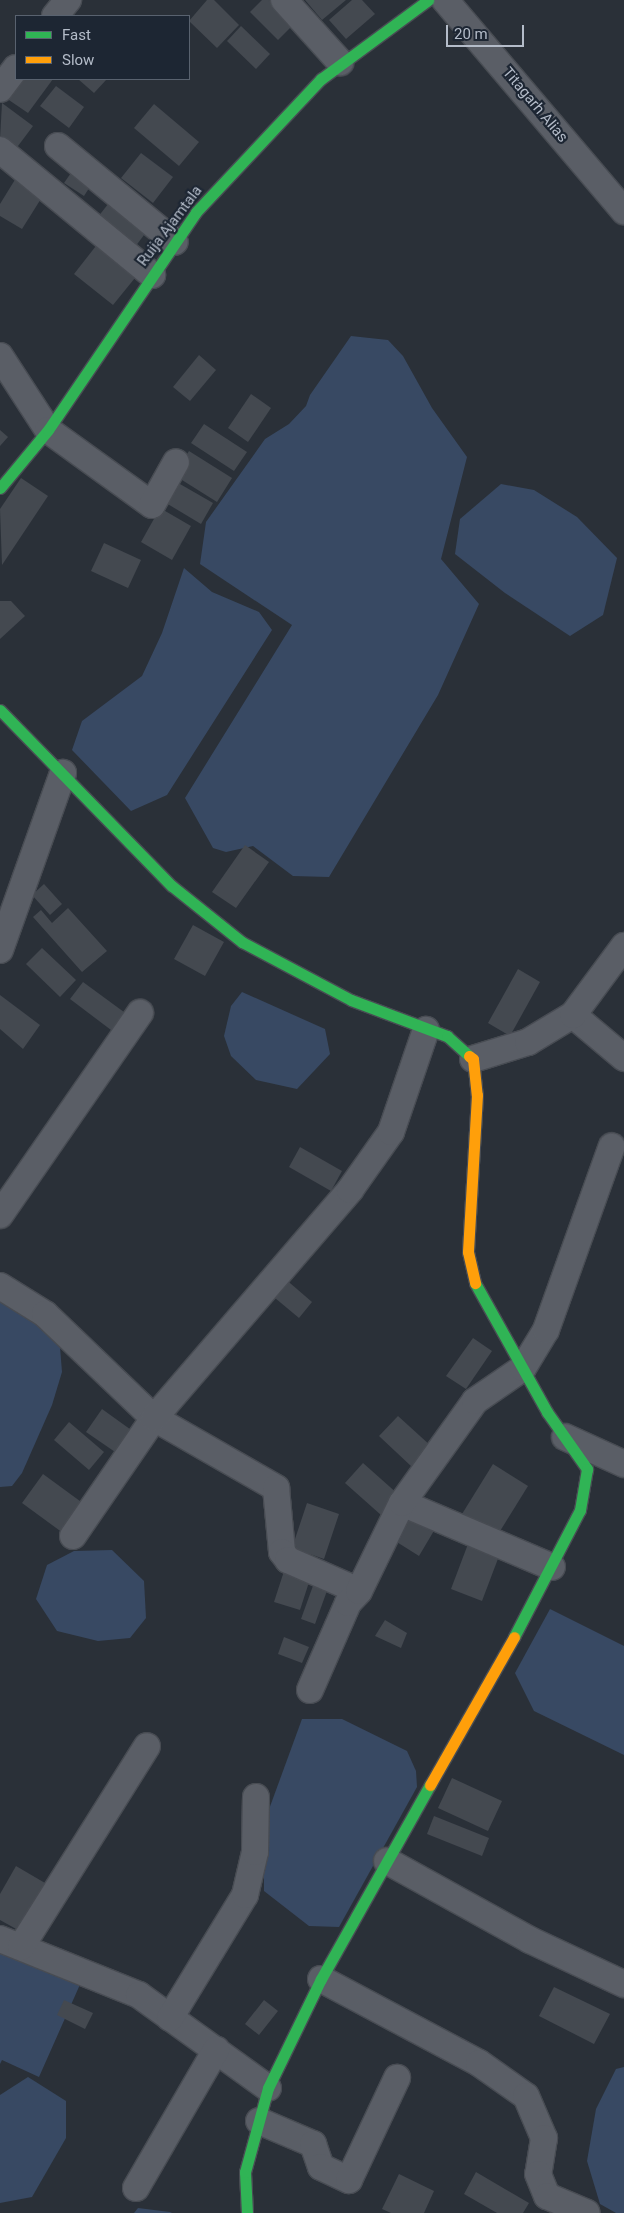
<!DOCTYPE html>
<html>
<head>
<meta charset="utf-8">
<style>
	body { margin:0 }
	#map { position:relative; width:624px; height:2213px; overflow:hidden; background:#2a3038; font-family:Roboto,sans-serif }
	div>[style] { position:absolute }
	.water>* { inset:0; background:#384963 }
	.building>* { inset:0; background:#444950 }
	.roads { filter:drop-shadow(1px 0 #484c53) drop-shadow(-1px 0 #484c53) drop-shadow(0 1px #484c53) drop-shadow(0 -1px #484c53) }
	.street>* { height:26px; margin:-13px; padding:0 13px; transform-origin:13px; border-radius:13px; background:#5a5e66 }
	.fast>* { height:11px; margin:-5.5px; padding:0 5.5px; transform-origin:5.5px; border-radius:5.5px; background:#30b455 }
	.slow>* { height:11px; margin:-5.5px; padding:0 5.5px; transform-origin:5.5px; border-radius:5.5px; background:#ff9f0a }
	span { translate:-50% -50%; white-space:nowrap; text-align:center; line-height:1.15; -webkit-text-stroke:4.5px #1d2633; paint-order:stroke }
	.street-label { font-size:15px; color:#b4bcc9 }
	.legend { position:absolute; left:15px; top:15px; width:175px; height:65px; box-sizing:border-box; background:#1d2633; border:1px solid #59626f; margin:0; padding:6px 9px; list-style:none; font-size:15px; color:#b4bcc9 }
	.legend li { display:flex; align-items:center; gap:10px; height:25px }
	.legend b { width:25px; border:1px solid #59626f }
	.scale { position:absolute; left:446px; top:25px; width:78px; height:22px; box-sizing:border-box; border:2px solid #b4bcc9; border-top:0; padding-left:6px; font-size:15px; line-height:18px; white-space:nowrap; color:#b4bcc9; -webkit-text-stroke:4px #1d2633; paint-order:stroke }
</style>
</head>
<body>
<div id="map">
	<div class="water">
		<div style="clip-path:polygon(351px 336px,388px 340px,403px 356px,432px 408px,467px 457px,441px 559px,479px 604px,438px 695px,329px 877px,293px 876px,253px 846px,226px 852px,213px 848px,185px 798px,292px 625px,200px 564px,206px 522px,265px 439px,289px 424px,306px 406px,310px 395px)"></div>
		<div style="clip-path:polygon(501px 484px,534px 490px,577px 517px,617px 558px,603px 615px,570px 636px,505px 593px,455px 554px,460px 519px)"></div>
		<div style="clip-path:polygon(184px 568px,212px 592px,259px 612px,272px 630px,167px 795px,131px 811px,72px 750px,82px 721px,142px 676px,162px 633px)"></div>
		<div style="clip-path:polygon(242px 992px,325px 1029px,330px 1054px,297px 1089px,256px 1080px,231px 1056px,224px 1036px,231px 1006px)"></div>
		<div style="clip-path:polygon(0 1295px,47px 1329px,60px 1347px,62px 1372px,52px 1405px,22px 1473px,12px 1486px,0 1487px)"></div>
		<div style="clip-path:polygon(112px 1550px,144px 1581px,146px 1618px,130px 1638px,98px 1641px,57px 1631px,36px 1599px,47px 1565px,74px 1551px)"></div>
		<div style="clip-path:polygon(550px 1609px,624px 1646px,624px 1755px,534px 1711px,515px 1673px)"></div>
		<div style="clip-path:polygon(302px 1719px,342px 1719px,407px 1751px,416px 1771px,417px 1787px,339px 1927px,309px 1926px,264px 1891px,264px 1823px)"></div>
		<div style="clip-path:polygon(0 1947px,82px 1980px,39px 2077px,2px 2060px,0 2064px)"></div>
		<div style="clip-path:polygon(624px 2067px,624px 2213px,616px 2213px,600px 2204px,587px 2161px,596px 2109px,616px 2069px)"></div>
		<div style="clip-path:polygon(28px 2077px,66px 2101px,66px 2138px,32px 2197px,0 2203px,0 2095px)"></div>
		<div style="clip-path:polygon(138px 2208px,170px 2212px,172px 2213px,134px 2213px)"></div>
	</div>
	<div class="building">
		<div style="clip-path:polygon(207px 0,214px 0,239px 25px,217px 48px,189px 21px)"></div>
		<div style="clip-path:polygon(262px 0,276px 0,297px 21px,278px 40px,250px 12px)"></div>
		<div style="clip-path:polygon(305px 0,346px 0,322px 20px)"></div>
		<div style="clip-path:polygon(352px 0,362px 0,375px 14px,346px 39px,329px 20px)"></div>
		<div style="clip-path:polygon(241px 26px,270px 54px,256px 69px,227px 41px)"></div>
		<div style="clip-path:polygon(16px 79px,53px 79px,28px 113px,0 94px)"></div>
		<div style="clip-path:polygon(78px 79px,107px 79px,94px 93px)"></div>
		<div style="clip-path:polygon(56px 86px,84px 107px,69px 128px,40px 106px)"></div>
		<div style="clip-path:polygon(2px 103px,33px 126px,15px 150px,0 139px)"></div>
		<div style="clip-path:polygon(154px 104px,199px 142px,179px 166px,134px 128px)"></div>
		<div style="clip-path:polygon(141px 153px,173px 177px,153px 203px,121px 178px)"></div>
		<div style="clip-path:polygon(75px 167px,95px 179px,84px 196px,64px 183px)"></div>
		<div style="clip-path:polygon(16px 178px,44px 194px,22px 229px,0 216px,0 204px)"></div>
		<div style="clip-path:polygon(112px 199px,150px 227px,132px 251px,94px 222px)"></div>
		<div style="clip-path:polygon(99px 242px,139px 273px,113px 305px,74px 274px)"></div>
		<div style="clip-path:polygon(199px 355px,216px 370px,190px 401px,173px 387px)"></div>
		<div style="clip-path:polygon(251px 394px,271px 408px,248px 442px,228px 428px)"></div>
		<div style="clip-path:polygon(204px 424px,247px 452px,234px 471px,191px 443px)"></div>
		<div style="clip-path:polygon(0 430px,8px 437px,0 446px)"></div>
		<div style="clip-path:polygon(189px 451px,232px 478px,217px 502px,174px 475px)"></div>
		<div style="clip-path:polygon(21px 478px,48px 496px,2px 565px,0 509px)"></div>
		<div style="clip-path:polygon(173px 480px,213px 503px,201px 524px,161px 500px)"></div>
		<div style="clip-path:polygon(160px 508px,191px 526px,172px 560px,141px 542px)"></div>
		<div style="clip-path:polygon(104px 543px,141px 560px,128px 588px,91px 571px)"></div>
		<div style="clip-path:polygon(0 601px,11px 601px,25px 616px,0 639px)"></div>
		<div style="clip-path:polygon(245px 845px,269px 862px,236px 908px,212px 892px)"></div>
		<div style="clip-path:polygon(44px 884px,62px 904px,50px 915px,32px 895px)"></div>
		<div style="clip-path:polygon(68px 908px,107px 951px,82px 972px,33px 917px,41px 910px,52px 923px)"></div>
		<div style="clip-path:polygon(193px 925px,224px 942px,205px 976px,174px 959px)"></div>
		<div style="clip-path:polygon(42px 948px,76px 980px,60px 997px,26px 964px)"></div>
		<div style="clip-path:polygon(518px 969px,540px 982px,510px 1036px,488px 1023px)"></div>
		<div style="clip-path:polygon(83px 982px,128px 1015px,115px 1033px,70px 999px)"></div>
		<div style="clip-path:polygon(0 995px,40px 1025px,23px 1049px,0 1029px)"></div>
		<div style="clip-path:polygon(300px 1147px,342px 1171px,331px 1191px,289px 1167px)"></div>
		<div style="clip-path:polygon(283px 1277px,312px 1302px,299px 1318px,269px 1293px)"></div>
		<div style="clip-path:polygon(473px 1338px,492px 1351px,466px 1389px,446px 1376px)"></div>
		<div style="clip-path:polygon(102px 1409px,134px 1432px,118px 1454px,86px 1432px)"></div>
		<div style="clip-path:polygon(398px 1416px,431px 1446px,412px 1467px,379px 1436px)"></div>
		<div style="clip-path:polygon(69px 1422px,104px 1452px,89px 1470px,54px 1440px)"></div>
		<div style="clip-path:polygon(363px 1463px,399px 1495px,381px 1515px,345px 1483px)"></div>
		<div style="clip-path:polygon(493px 1464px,528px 1486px,497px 1536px,462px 1514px)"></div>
		<div style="clip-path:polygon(43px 1474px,84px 1504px,63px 1533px,22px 1503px)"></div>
		<div style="clip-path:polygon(307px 1503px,339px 1514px,324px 1559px,292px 1548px)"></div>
		<div style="clip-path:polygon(407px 1513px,435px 1529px,419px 1556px,392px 1539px)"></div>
		<div style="clip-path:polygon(468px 1544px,499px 1556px,482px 1601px,451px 1589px)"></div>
		<div style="clip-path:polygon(285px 1568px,311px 1576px,300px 1610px,274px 1602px)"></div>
		<div style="clip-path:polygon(314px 1583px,328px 1588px,315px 1624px,301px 1619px)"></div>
		<div style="clip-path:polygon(385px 1620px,407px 1633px,401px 1648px,375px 1636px)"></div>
		<div style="clip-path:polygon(284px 1637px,309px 1647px,302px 1663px,278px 1654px)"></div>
		<div style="clip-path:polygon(452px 1778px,502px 1801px,488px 1831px,438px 1808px)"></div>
		<div style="clip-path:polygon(434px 1816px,489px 1838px,482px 1856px,427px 1834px)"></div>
		<div style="clip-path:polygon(16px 1866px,45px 1883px,18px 1930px,0 1920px,0 1894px)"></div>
		<div style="clip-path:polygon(554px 1987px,610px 2014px,594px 2044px,539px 2016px)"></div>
		<div style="clip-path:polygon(64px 2000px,93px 2013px,85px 2029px,57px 2015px)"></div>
		<div style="clip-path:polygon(264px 2000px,278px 2011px,259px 2035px,245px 2024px)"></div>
		<div style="clip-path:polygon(476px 2172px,529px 2203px,523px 2213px,497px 2213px,464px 2194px)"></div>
		<div style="clip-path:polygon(399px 2174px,434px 2191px,424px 2213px,391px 2213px,382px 2209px)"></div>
	</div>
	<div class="roads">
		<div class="street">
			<div style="left:284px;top:0;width:84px;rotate:47.9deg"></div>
			<div style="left:445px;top:0;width:277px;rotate:49.7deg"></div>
			<div style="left:55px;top:16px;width:21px;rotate:-51deg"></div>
			<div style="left:0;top:89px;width:26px;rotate:-53deg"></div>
			<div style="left:58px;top:146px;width:151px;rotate:39.4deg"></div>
			<div style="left:0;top:150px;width:197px;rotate:39.4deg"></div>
			<div style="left:0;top:356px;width:88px;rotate:57deg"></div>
			<div style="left:48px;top:430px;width:128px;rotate:35.8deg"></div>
			<div style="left:152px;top:505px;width:49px;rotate:-60.8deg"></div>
			<div style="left:0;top:950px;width:188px;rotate:-70.4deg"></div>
			<div style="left:573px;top:1015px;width:67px;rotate:40.1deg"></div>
			<div style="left:473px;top:1059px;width:58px;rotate:-17.2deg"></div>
			<div style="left:528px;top:1042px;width:52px;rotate:-31deg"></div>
			<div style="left:573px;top:1015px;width:86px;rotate:-53.5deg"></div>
			<div style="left:0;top:1215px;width:246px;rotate:-55.3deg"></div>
			<div style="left:0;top:1286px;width:53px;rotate:31.9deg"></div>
			<div style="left:45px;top:1314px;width:151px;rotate:43.7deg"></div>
			<div style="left:154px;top:1418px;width:141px;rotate:29.8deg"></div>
			<div style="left:276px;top:1488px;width:64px;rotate:84.6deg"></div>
			<div style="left:282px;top:1552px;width:10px;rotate:53deg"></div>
			<div style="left:288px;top:1560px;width:77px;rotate:23.6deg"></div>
			<div style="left:565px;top:1437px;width:65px;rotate:24.6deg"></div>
			<div style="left:402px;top:1503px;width:163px;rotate:23.1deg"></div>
			<div style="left:73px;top:1536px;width:143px;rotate:-55.5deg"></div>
			<div style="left:154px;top:1418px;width:301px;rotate:-49.3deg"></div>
			<div style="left:350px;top:1190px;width:71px;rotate:-54.7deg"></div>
			<div style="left:391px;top:1132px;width:108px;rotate:-71.1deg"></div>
			<div style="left:310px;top:1690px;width:95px;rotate:-66.4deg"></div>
			<div style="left:348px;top:1603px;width:16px;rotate:-47deg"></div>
			<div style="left:359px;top:1591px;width:98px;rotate:-64deg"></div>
			<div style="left:402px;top:1503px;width:125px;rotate:-54.4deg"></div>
			<div style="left:475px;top:1401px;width:58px;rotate:-34.5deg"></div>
			<div style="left:523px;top:1368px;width:44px;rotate:-58.8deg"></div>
			<div style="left:546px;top:1330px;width:195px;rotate:-70.3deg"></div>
			<div style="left:387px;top:1861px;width:163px;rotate:28.9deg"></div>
			<div style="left:530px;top:1940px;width:104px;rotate:25.1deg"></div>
			<div style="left:0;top:1939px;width:150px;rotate:21.9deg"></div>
			<div style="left:139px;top:1995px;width:159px;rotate:35.8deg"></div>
			<div style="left:21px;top:1947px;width:237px;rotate:-57.9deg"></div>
			<div style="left:321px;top:1979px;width:179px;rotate:28deg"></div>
			<div style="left:479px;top:2063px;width:57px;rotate:35.1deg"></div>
			<div style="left:526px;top:2096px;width:46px;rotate:66.8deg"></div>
			<div style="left:544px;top:2138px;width:36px;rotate:99deg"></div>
			<div style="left:538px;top:2174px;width:24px;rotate:68deg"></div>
			<div style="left:547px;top:2196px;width:43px;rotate:23deg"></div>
			<div style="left:170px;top:2018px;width:144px;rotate:-58.6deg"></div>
			<div style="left:245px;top:1895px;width:44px;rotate:-76.9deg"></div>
			<div style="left:255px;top:1852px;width:55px;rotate:-89deg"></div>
			<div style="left:259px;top:2121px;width:59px;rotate:23.1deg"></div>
			<div style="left:313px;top:2144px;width:24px;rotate:71deg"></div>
			<div style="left:321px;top:2167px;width:31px;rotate:25deg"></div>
			<div style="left:349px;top:2180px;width:113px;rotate:-64.8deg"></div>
			<div style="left:136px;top:2188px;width:160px;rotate:-59.9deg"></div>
		</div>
		<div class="fast">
			<div style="left:0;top:488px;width:75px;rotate:-50.4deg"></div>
			<div style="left:48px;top:430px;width:263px;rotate:-55.8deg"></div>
			<div style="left:196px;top:212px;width:183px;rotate:-46.8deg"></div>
			<div style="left:321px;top:79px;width:133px;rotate:-36.4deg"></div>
			<div style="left:0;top:710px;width:246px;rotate:45.7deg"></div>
			<div style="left:172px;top:886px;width:90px;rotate:38.7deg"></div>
			<div style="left:242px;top:942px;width:123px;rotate:28deg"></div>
			<div style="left:351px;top:1000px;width:103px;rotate:20.6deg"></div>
			<div style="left:447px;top:1036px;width:30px;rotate:42deg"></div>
			<div style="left:475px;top:1283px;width:148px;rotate:60.8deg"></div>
			<div style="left:547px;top:1412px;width:70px;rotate:54.9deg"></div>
			<div style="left:587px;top:1469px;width:42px;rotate:99.7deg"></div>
			<div style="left:580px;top:1510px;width:143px;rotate:117.5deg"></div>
			<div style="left:247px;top:2213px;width:41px;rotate:-92.8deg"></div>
			<div style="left:245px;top:2172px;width:87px;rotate:-74.7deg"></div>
			<div style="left:268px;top:2088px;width:121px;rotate:-64.1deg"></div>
			<div style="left:321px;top:1979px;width:223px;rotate:-60.7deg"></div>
		</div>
		<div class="slow">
			<div style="left:469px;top:1056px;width:5px;rotate:37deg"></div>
			<div style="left:473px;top:1059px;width:36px;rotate:84deg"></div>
			<div style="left:477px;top:1095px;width:157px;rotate:93.3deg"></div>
			<div style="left:468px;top:1252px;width:32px;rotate:77deg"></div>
			<div style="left:430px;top:1785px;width:170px;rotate:-60.4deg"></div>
		</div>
	</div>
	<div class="street-label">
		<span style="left:535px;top:105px;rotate:50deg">Titagarh Alias</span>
		<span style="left:170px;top:226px;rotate:-53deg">Ruija Ajamtala</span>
	</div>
	<ul class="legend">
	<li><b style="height:6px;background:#30b455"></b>Fast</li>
	<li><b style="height:6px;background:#ff9f0a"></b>Slow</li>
	</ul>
	<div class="scale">20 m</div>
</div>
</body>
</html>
